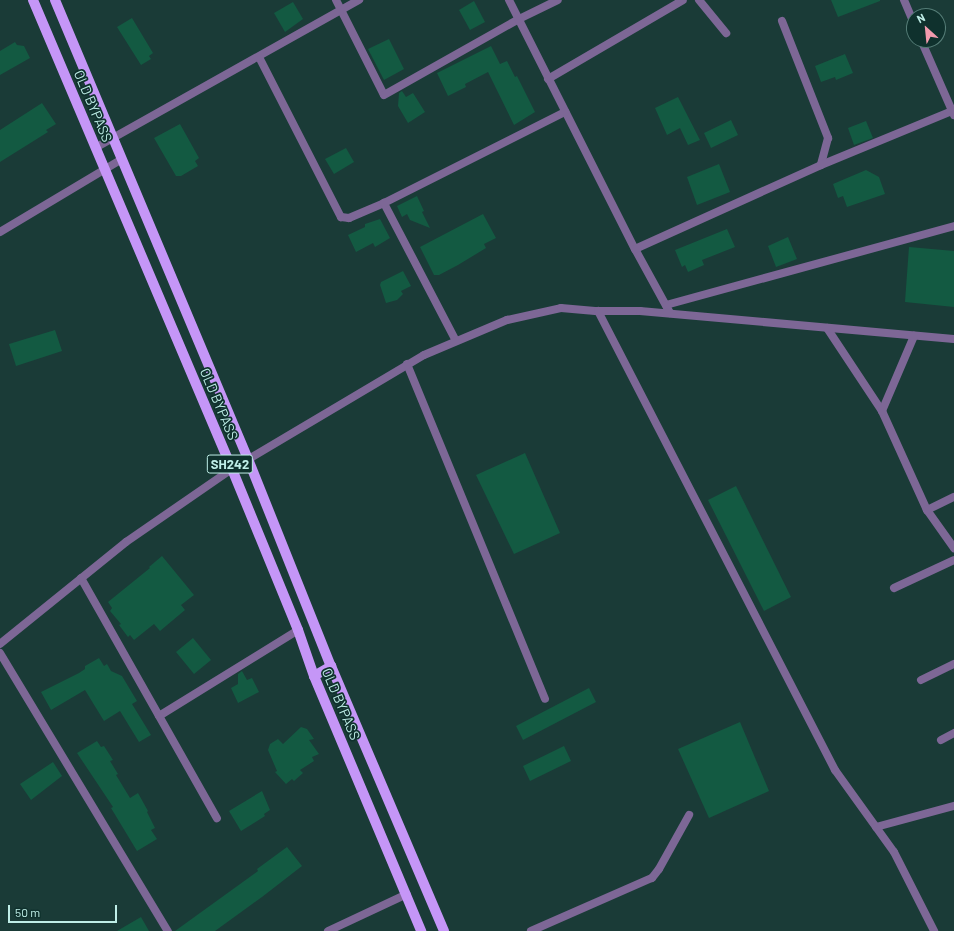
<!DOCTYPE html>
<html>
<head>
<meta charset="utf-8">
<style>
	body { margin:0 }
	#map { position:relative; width:954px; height:931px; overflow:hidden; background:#1a3b37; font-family:Barlow,sans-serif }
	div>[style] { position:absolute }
	.building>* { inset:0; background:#135a42 }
	.service>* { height:8px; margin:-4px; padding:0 4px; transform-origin:4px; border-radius:4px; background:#7d6796 }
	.minor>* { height:8px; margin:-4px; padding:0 4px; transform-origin:4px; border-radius:4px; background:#7d6796 }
	.tertiary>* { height:8px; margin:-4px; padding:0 4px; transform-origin:4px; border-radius:4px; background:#7d6796 }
	.primary>* { height:10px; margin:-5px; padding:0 5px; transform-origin:5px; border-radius:5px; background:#c596f7 }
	span { translate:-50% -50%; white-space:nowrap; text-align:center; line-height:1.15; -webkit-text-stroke:3.5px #0f312d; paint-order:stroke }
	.shield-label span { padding:1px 3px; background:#0f312d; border:1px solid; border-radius:3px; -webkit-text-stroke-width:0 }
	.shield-label { font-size:13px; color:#bfeee7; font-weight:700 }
	.street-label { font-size:14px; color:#bfeee7 }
	.north { position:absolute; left:906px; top:8px; width:40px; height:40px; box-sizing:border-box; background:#0f312d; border:1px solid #557d77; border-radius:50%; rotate:333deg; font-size:11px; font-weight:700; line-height:16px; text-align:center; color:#bfeee7 }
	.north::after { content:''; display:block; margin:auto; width:14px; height:18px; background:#f29aad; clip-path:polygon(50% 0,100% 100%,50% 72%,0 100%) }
	.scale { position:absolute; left:8px; top:905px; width:109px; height:18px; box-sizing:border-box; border:2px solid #bfeee7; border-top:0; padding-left:5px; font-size:12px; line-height:14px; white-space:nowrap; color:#bfeee7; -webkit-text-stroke:3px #0f312d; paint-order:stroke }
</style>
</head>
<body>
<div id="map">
	<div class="building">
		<div style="clip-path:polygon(831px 0,880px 0,880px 1px,838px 17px)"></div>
		<div style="clip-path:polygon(474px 1px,485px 22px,470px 30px,459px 10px)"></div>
		<div style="clip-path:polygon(293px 2px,303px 19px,285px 32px,274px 13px)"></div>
		<div style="clip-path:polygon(132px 18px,153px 53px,149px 56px,151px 59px,141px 65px,117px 27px)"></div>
		<div style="clip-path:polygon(389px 39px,404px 69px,384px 80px,368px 49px)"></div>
		<div style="clip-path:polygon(15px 42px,17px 45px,24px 46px,30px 58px,0 75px,0 51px)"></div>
		<div style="clip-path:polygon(491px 46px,500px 64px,507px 61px,515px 77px,517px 76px,535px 112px,514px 125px,488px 72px,465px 84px,466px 87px,448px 96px,437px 73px)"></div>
		<div style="clip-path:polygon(845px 54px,853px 73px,836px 80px,835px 77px,821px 82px,815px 66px)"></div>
		<div style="clip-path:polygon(402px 91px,406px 97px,413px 93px,425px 112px,408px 123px,398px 106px,399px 93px)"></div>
		<div style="clip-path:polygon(678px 97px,700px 140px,688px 145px,680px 128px,667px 135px,655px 108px)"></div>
		<div style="clip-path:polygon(42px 103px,56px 124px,46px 130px,48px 132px,0 162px,0 130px)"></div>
		<div style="clip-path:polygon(731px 120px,738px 135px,711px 148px,704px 133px)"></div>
		<div style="clip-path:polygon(866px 121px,873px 138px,854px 145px,848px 128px)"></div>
		<div style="clip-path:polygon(180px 124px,199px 158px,195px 161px,198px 166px,181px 176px,176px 176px,154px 138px)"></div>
		<div style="clip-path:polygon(346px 148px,354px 162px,334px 174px,325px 159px)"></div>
		<div style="clip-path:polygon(719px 164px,730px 192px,697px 205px,687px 177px)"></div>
		<div style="clip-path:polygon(866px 170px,879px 177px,885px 194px,847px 207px,843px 196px,838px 198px,833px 184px)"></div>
		<div style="clip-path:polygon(417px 196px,424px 211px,422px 212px,430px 228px,410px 220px,407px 214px,402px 217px,397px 206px)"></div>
		<div style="clip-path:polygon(483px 214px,496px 238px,484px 244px,486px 248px,458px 265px,439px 275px,434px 275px,420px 247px)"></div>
		<div style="clip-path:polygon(380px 219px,390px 238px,375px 247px,373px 243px,356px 252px,348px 235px,365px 227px,365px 224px)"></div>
		<div style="clip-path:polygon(727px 229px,735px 247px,702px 260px,704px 265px,688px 272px,685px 265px,682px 267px,675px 250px)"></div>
		<div style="clip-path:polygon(788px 237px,797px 259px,776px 267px,768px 246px)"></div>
		<div style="clip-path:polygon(909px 247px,954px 251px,954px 307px,905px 302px)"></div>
		<div style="clip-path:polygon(403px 271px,411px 286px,401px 291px,403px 294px,397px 300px,386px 303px,380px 285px,381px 282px)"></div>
		<div style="clip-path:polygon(55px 330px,62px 351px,16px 366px,9px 344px)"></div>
		<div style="clip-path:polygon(525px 453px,560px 533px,514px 554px,476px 475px)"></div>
		<div style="clip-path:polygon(736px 486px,791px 597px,764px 611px,708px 500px)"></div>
		<div style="clip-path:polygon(162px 556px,194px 595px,181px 605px,185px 610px,160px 631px,154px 624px,134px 640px,130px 635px,128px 637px,119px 625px,121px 624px,110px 611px,112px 608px,108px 602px,150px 568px,149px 567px)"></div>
		<div style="clip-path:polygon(193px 638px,211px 660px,194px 674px,176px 652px)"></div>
		<div style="clip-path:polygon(99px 658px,104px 666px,107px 664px,111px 671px,122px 676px,137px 701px,132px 704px,151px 735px,139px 742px,120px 711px,104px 721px,85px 690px,51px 710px,41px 692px,79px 673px,85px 669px,85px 666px)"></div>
		<div style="clip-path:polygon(242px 671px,247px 680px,252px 678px,259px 692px,238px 703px,231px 688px,238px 684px,238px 674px)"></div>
		<div style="clip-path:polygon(589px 688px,596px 702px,523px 740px,516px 726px)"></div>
		<div style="clip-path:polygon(740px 722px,769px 791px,709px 818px,678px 749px)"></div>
		<div style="clip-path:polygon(301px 727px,307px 729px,314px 739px,309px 740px,319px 754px,312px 757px,314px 761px,300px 770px,303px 773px,294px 781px,292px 779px,286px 784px,275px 772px,277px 771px,268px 750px,270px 744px,278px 739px,283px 744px)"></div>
		<div style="clip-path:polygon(97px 741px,101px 747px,104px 746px,113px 760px,110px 761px,118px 774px,116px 775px,130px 798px,138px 793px,148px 811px,147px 812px,155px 828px,151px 830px,157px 839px,137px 851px,111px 808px,113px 807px,77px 753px)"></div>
		<div style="clip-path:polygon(564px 746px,571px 761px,530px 781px,523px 766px)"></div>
		<div style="clip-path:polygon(53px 762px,62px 776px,31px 800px,20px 784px)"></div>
		<div style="clip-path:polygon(262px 791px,270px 810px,264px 814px,265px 816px,241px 831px,229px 811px)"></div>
		<div style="clip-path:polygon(287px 847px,302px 866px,262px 897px,215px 931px,175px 931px,258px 871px,257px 869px)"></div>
		<div style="clip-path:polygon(141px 917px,149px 931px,117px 931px)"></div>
	</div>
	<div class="service">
		<div style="left:407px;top:364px;width:362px;rotate:67.6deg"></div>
		<div style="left:531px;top:931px;width:132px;rotate:-23.7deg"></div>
		<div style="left:652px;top:878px;width:11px;rotate:-52deg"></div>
		<div style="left:659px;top:869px;width:62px;rotate:-60.9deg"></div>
	</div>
	<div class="minor">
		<div style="left:336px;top:0;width:106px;rotate:63.2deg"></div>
		<div style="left:384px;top:95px;width:155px;rotate:-29.4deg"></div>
		<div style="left:519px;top:19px;width:43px;rotate:-26deg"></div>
		<div style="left:509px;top:0;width:279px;rotate:63.2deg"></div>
		<div style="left:635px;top:249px;width:73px;rotate:61.3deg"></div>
		<div style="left:699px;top:0;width:43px;rotate:50.7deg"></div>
		<div style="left:904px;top:0;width:25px;rotate:67deg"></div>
		<div style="left:782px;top:21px;width:126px;rotate:68.5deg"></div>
		<div style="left:828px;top:138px;width:28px;rotate:105deg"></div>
		<div style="left:921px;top:40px;width:82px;rotate:66.3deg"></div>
		<div style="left:259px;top:57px;width:180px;rotate:62.9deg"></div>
		<div style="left:341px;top:217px;width:8px;rotate:7deg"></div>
		<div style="left:349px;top:218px;width:38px;rotate:-23deg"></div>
		<div style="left:548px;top:79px;width:156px;rotate:-30.3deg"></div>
		<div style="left:95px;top:148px;width:303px;rotate:-29.3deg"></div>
		<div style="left:0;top:232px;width:142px;rotate:-30.9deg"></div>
		<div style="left:635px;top:249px;width:204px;rotate:-24.3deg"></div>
		<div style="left:821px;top:165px;width:142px;rotate:-22.4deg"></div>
		<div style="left:666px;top:305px;width:299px;rotate:-15.3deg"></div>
		<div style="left:598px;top:311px;width:517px;rotate:62.69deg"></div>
		<div style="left:835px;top:770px;width:101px;rotate:54.3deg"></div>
		<div style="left:894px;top:852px;width:89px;rotate:63.1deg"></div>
		<div style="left:827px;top:328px;width:100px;rotate:56.5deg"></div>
		<div style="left:882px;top:411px;width:109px;rotate:65.6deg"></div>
		<div style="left:927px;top:510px;width:47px;rotate:54.6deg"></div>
		<div style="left:456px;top:341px;width:156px;rotate:-117.6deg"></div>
		<div style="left:384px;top:203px;width:203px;rotate:-26.7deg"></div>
		<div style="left:882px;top:411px;width:82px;rotate:-66.9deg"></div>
		<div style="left:927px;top:510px;width:30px;rotate:-26deg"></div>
		<div style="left:81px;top:578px;width:276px;rotate:60.5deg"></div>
		<div style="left:894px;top:588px;width:66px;rotate:-25deg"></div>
		<div style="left:0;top:653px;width:325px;rotate:58.9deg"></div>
		<div style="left:921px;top:680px;width:37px;rotate:-26deg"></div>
		<div style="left:159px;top:716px;width:163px;rotate:-31.7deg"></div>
		<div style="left:941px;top:740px;width:15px;rotate:-28deg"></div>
		<div style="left:876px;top:827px;width:81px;rotate:-15.1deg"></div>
		<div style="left:328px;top:931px;width:87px;rotate:-25.1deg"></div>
	</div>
	<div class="tertiary">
		<div style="left:0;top:644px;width:162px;rotate:-39deg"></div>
		<div style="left:126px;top:542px;width:129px;rotate:-34.6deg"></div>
		<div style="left:232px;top:469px;width:223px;rotate:-30.7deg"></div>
		<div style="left:424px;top:355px;width:90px;rotate:-22.9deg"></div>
		<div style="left:507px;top:320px;width:55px;rotate:-12.5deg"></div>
		<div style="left:561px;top:308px;width:37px;rotate:5deg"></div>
		<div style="left:598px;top:311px;width:42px"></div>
		<div style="left:640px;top:311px;width:315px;rotate:5.1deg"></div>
	</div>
	<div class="primary">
		<div style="left:33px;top:0;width:509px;rotate:67.01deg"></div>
		<div style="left:232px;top:469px;width:174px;rotate:67.7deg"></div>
		<div style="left:298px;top:630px;width:49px;rotate:70.8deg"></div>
		<div style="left:314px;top:676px;width:277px;rotate:67.2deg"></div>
		<div style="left:55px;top:0;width:498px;rotate:67.2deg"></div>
		<div style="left:248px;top:459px;width:223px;rotate:68.2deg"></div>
		<div style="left:331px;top:666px;width:288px;rotate:66.9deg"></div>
		<div style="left:314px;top:676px;width:20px;rotate:-30deg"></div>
	</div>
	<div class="shield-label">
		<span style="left:230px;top:464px">SH242</span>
	</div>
	<div class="street-label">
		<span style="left:93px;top:106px;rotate:67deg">OLD BYPASS</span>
		<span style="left:219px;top:404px;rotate:67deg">OLD BYPASS</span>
		<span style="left:341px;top:704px;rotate:67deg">OLD BYPASS</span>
	</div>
	<div class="north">N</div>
	<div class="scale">50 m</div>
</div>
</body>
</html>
